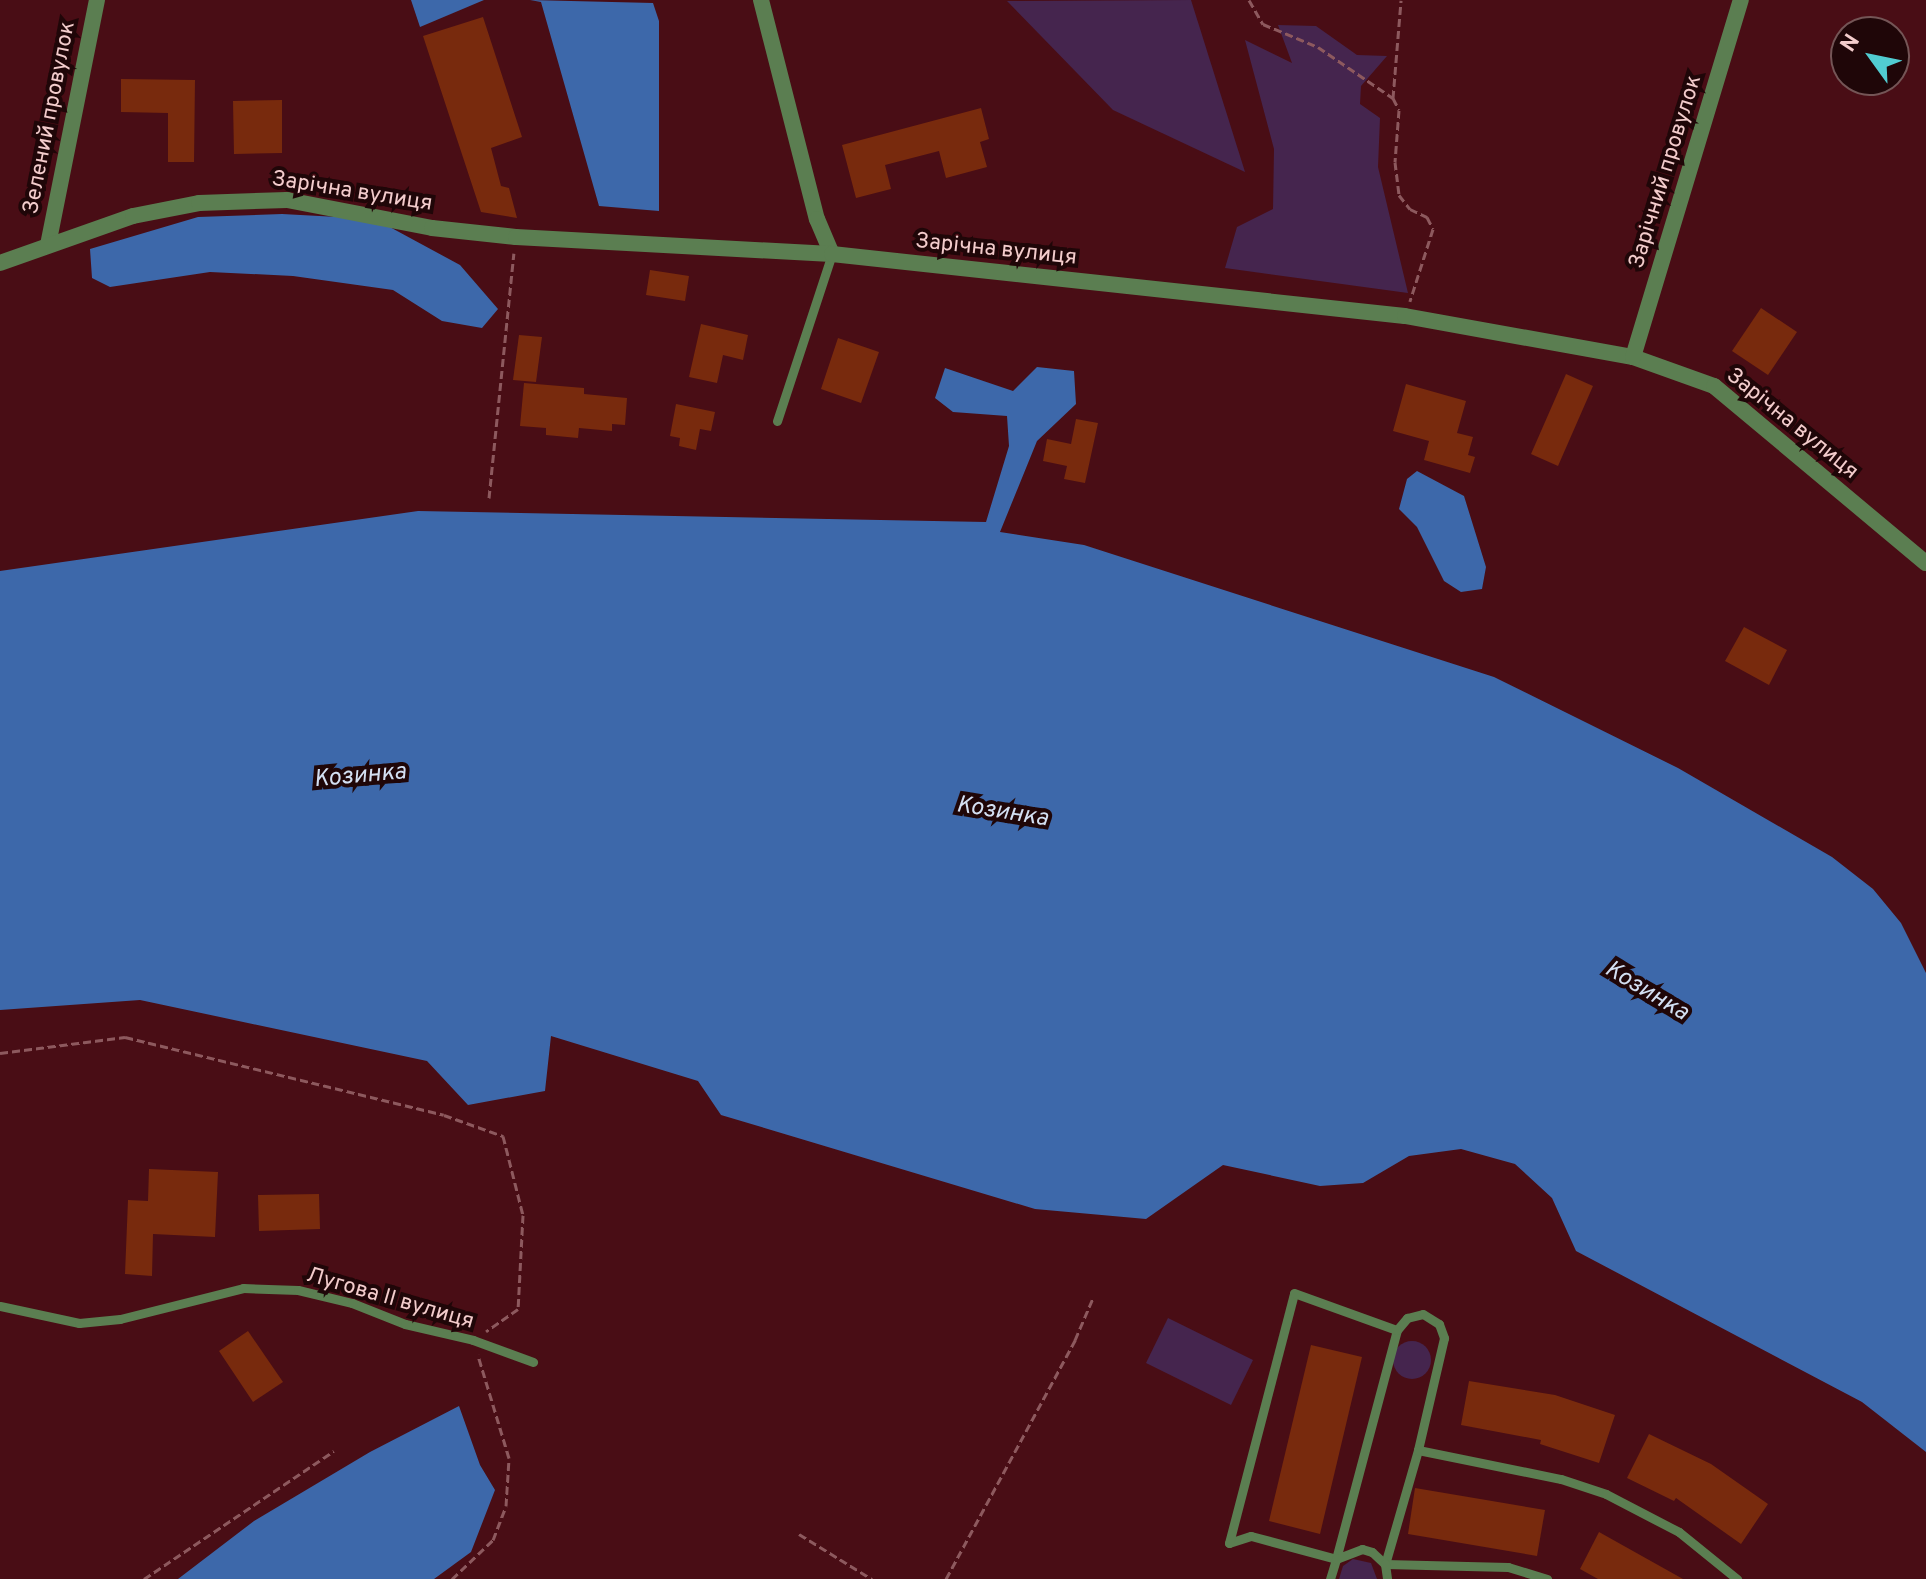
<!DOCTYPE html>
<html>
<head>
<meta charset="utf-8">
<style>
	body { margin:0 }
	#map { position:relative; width:1926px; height:1579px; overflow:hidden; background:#490d15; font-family:Overpass,sans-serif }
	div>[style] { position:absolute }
	.green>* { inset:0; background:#45254e }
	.round { border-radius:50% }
	.water>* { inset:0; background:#3d68aa }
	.building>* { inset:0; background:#782a0d }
	.path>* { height:3px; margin-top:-1.5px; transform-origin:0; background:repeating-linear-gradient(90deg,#8d595e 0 8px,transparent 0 12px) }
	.lane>* { height:9px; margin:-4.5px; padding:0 4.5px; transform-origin:4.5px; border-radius:4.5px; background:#5b7e51 }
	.street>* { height:16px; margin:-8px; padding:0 8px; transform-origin:8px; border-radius:8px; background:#5b7e51 }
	span { translate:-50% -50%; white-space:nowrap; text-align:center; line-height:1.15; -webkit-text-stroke:8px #1f0608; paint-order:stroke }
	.street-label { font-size:22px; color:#f3cccc }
	.water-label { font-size:24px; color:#d3dff2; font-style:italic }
	.north { position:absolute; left:1830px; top:16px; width:80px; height:80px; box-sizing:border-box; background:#1f0608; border:2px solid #745556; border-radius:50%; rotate:303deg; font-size:22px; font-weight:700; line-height:32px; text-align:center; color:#f3cccc }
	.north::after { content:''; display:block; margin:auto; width:28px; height:36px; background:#51ccd1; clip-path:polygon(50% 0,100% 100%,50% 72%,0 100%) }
</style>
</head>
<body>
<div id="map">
	<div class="green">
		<div style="clip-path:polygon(1191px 0,1245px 172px,1113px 110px,1007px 1px)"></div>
		<div style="clip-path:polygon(1278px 25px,1316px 26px,1357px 55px,1387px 56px,1361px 86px,1360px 104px,1380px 118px,1378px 167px,1408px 293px,1225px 268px,1237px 227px,1273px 209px,1274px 149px,1245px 40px,1292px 63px)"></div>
		<div style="clip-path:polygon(1168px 1318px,1253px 1360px,1231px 1405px,1146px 1363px)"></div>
		<div class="round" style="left:1393px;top:1341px;width:38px;height:38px"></div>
		<div style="clip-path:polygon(1353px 1559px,1371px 1563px,1377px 1579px,1339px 1579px,1343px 1566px)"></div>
	</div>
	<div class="water">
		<div style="clip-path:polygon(411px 0,484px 0,420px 27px)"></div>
		<div style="clip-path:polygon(530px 0,653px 3px,659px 21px,659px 211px,599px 206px,541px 2px)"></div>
		<div style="clip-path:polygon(282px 214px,375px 219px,460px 265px,498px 309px,482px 328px,442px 321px,393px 290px,293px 276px,210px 272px,110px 287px,92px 278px,90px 249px,198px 217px)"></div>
		<div style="clip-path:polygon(1037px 367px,1074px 371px,1076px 404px,1037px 441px,1000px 532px,1084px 545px,1494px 677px,1678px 768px,1832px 857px,1873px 889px,1901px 923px,1926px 973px,1926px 1452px,1862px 1402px,1576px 1251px,1552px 1198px,1515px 1164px,1461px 1149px,1409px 1156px,1363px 1183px,1320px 1186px,1223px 1165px,1146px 1219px,1035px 1209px,721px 1115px,698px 1081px,551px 1036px,545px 1091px,468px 1105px,427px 1061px,140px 1000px,0 1010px,0 571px,418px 511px,986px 522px,1009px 446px,1007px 416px,953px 412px,935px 398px,945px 368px,1013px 391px)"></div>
		<div style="clip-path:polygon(1417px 471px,1464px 496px,1486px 567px,1482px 589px,1461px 592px,1444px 581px,1417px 527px,1399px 509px,1407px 479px)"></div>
		<div style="clip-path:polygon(459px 1406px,480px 1465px,495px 1490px,471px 1552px,434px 1579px,178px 1579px,254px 1521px,370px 1452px)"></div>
	</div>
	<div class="building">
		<div style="clip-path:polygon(483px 17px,522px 137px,491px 148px,501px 186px,509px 188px,517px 218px,481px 212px,423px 36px)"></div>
		<div style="clip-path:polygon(121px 79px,195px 80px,194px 162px,168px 162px,168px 113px,121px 112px)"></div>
		<div style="clip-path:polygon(282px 100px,282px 153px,234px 154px,233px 101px)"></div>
		<div style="clip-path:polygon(981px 108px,989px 139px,980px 142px,987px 167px,946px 178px,939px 151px,885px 165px,891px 189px,856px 198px,842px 145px)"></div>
		<div style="clip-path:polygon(650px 270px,689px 276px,685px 301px,646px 295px)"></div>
		<div style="clip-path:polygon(1761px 308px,1797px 332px,1768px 375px,1732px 351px)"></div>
		<div style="clip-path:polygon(701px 324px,748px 335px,743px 360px,723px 355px,717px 383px,689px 377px)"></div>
		<div style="clip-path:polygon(519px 335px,542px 337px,536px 382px,513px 380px)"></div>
		<div style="clip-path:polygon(838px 338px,879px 352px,861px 403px,821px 389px)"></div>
		<div style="clip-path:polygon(1566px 374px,1593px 386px,1558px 466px,1531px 454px)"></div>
		<div style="clip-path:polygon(524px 383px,584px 388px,584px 394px,627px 398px,625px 425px,612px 424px,612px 431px,579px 428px,578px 438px,546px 435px,546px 428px,520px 426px)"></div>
		<div style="clip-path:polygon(1406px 384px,1466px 401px,1457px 433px,1473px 437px,1468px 455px,1475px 457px,1470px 473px,1424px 460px,1429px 441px,1393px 431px)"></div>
		<div style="clip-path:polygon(676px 404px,715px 412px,711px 431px,700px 429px,696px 450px,679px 446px,680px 438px,670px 436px)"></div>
		<div style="clip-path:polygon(1076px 419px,1098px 423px,1085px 483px,1064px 479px,1067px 466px,1043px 461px,1047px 439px,1071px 444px)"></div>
		<div style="clip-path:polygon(1744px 627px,1787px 650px,1769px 685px,1725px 661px)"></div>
		<div style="clip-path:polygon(149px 1169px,218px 1172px,215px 1237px,153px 1234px,152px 1276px,125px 1274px,128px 1200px,148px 1201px)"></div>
		<div style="clip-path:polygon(319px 1194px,320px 1229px,259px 1231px,258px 1195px)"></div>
		<div style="clip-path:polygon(248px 1331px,283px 1382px,253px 1402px,219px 1351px)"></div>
		<div style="clip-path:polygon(1311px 1345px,1362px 1357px,1320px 1534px,1269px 1521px)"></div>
		<div style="clip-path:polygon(1469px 1381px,1555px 1395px,1615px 1415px,1599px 1463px,1540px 1444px,1541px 1440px,1461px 1425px)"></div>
		<div style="clip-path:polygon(1649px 1434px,1711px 1464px,1768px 1504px,1741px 1544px,1676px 1498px,1674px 1501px,1627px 1478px)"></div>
		<div style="clip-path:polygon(1415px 1488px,1545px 1510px,1537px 1556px,1408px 1534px)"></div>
		<div style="clip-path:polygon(1599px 1532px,1683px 1579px,1598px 1579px,1580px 1569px)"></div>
	</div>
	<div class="path">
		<div style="left:1249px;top:0;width:28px;rotate:60deg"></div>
		<div style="left:1263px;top:24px;width:60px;rotate:22.7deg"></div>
		<div style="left:1318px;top:47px;width:91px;rotate:34.2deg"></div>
		<div style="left:1393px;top:98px;width:13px;rotate:63deg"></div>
		<div style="left:1399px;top:110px;width:52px;rotate:94.4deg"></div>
		<div style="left:1395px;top:162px;width:33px;rotate:83deg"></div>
		<div style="left:1399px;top:195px;width:18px;rotate:52deg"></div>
		<div style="left:1410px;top:209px;width:19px;rotate:25deg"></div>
		<div style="left:1427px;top:217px;width:13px;rotate:63deg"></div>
		<div style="left:1433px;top:229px;width:76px;rotate:107.7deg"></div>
		<div style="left:1393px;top:98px;width:98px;rotate:-85.3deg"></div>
		<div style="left:489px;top:498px;width:246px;rotate:-84.2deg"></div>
		<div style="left:0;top:1053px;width:126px;rotate:-7.3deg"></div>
		<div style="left:125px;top:1037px;width:328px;rotate:13.7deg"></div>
		<div style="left:444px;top:1115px;width:63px;rotate:19.6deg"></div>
		<div style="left:503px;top:1136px;width:81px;rotate:75.8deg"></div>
		<div style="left:523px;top:1215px;width:94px;rotate:93deg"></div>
		<div style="left:518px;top:1309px;width:39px;rotate:145deg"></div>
		<div style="left:799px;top:1534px;width:86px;rotate:31.7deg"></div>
		<div style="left:144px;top:1579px;width:229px;rotate:-34deg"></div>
		<div style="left:452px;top:1579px;width:57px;rotate:-43.6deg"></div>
		<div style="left:493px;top:1540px;width:36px;rotate:-69deg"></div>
		<div style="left:506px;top:1506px;width:48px;rotate:-86.4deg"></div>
		<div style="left:509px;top:1458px;width:108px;rotate:-106.8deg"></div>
		<div style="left:946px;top:1579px;width:272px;rotate:-61.6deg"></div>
		<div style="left:1075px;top:1340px;width:46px;rotate:-66.8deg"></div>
	</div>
	<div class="lane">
		<div style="left:777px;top:421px;width:176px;rotate:-71.8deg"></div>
		<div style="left:0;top:1306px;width:81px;rotate:12.1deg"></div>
		<div style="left:79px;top:1323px;width:41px;rotate:-5.6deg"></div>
		<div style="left:120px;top:1319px;width:127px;rotate:-14.1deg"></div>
		<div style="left:243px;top:1288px;width:55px;rotate:2.1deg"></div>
		<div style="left:298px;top:1290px;width:56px;rotate:13.5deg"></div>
		<div style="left:352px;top:1303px;width:57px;rotate:21.6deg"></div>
		<div style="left:405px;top:1324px;width:70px;rotate:13.2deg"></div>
		<div style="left:473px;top:1340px;width:64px;rotate:20.1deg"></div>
		<div style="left:1418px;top:1450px;width:119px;rotate:106.1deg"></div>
		<div style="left:1385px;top:1564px;width:123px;rotate:1.4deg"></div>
		<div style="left:1508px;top:1567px;width:41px;rotate:17.1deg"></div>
		<div style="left:1229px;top:1543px;width:23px;rotate:-18deg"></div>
		<div style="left:1251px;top:1536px;width:88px;rotate:15.1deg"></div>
		<div style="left:1336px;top:1559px;width:237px;rotate:-75.1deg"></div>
		<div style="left:1397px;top:1330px;width:16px;rotate:-50deg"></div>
		<div style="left:1407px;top:1318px;width:16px;rotate:-14deg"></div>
		<div style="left:1423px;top:1314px;width:19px;rotate:32deg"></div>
		<div style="left:1439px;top:1324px;width:15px;rotate:70deg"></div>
		<div style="left:1444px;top:1338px;width:115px;rotate:103.1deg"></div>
		<div style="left:1418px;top:1450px;width:146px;rotate:11.5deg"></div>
		<div style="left:1561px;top:1479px;width:47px;rotate:18.4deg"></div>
		<div style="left:1606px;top:1494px;width:82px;rotate:27.5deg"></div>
		<div style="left:1679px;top:1532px;width:75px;rotate:39deg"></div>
		<div style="left:1229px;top:1543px;width:258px;rotate:-75.4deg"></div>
		<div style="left:1294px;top:1293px;width:109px;rotate:19.8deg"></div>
		<div style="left:1330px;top:1579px;width:21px;rotate:-73deg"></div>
		<div style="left:1336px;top:1559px;width:28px;rotate:-21deg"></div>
		<div style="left:1362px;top:1549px;width:10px;rotate:17deg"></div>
		<div style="left:1372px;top:1552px;width:18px;rotate:43deg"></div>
		<div style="left:1385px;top:1564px;width:15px;rotate:82deg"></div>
	</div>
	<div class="street">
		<div style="left:761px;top:0;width:226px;rotate:75.7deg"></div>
		<div style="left:817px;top:219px;width:38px;rotate:67deg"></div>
		<div style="left:48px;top:245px;width:250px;rotate:-78.7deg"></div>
		<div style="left:0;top:263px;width:141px;rotate:-19.5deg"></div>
		<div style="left:133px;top:216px;width:67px;rotate:-11.1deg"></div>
		<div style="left:199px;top:203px;width:88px;rotate:-2deg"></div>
		<div style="left:287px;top:200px;width:148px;rotate:10.9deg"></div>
		<div style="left:432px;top:228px;width:84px;rotate:6.1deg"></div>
		<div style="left:516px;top:237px;width:316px;rotate:3.1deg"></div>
		<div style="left:832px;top:254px;width:576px;rotate:6.18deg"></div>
		<div style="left:1405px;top:316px;width:232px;rotate:10.2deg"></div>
		<div style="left:1633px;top:357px;width:86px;rotate:19.7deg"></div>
		<div style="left:1714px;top:386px;width:276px;rotate:39.9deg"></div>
		<div style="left:1633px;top:357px;width:373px;rotate:-73.2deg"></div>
	</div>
	<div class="street-label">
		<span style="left:50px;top:118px;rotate:-79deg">Зелений провулок</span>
		<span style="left:1666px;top:172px;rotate:-73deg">Зарічний провулок</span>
		<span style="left:352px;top:192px;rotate:9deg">Зарічна вулиця</span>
		<span style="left:996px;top:250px;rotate:6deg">Зарічна вулиця</span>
		<span style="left:1792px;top:424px;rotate:39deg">Зарічна вулиця</span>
		<span style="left:390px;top:1299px;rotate:16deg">Лугова II вулиця</span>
	</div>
	<div class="water-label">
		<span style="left:360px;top:777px;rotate:-5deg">Козинка</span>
		<span style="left:1002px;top:813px;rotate:9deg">Козинка</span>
		<span style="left:1646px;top:992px;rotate:31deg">Козинка</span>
	</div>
	<div class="north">N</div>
</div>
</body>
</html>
